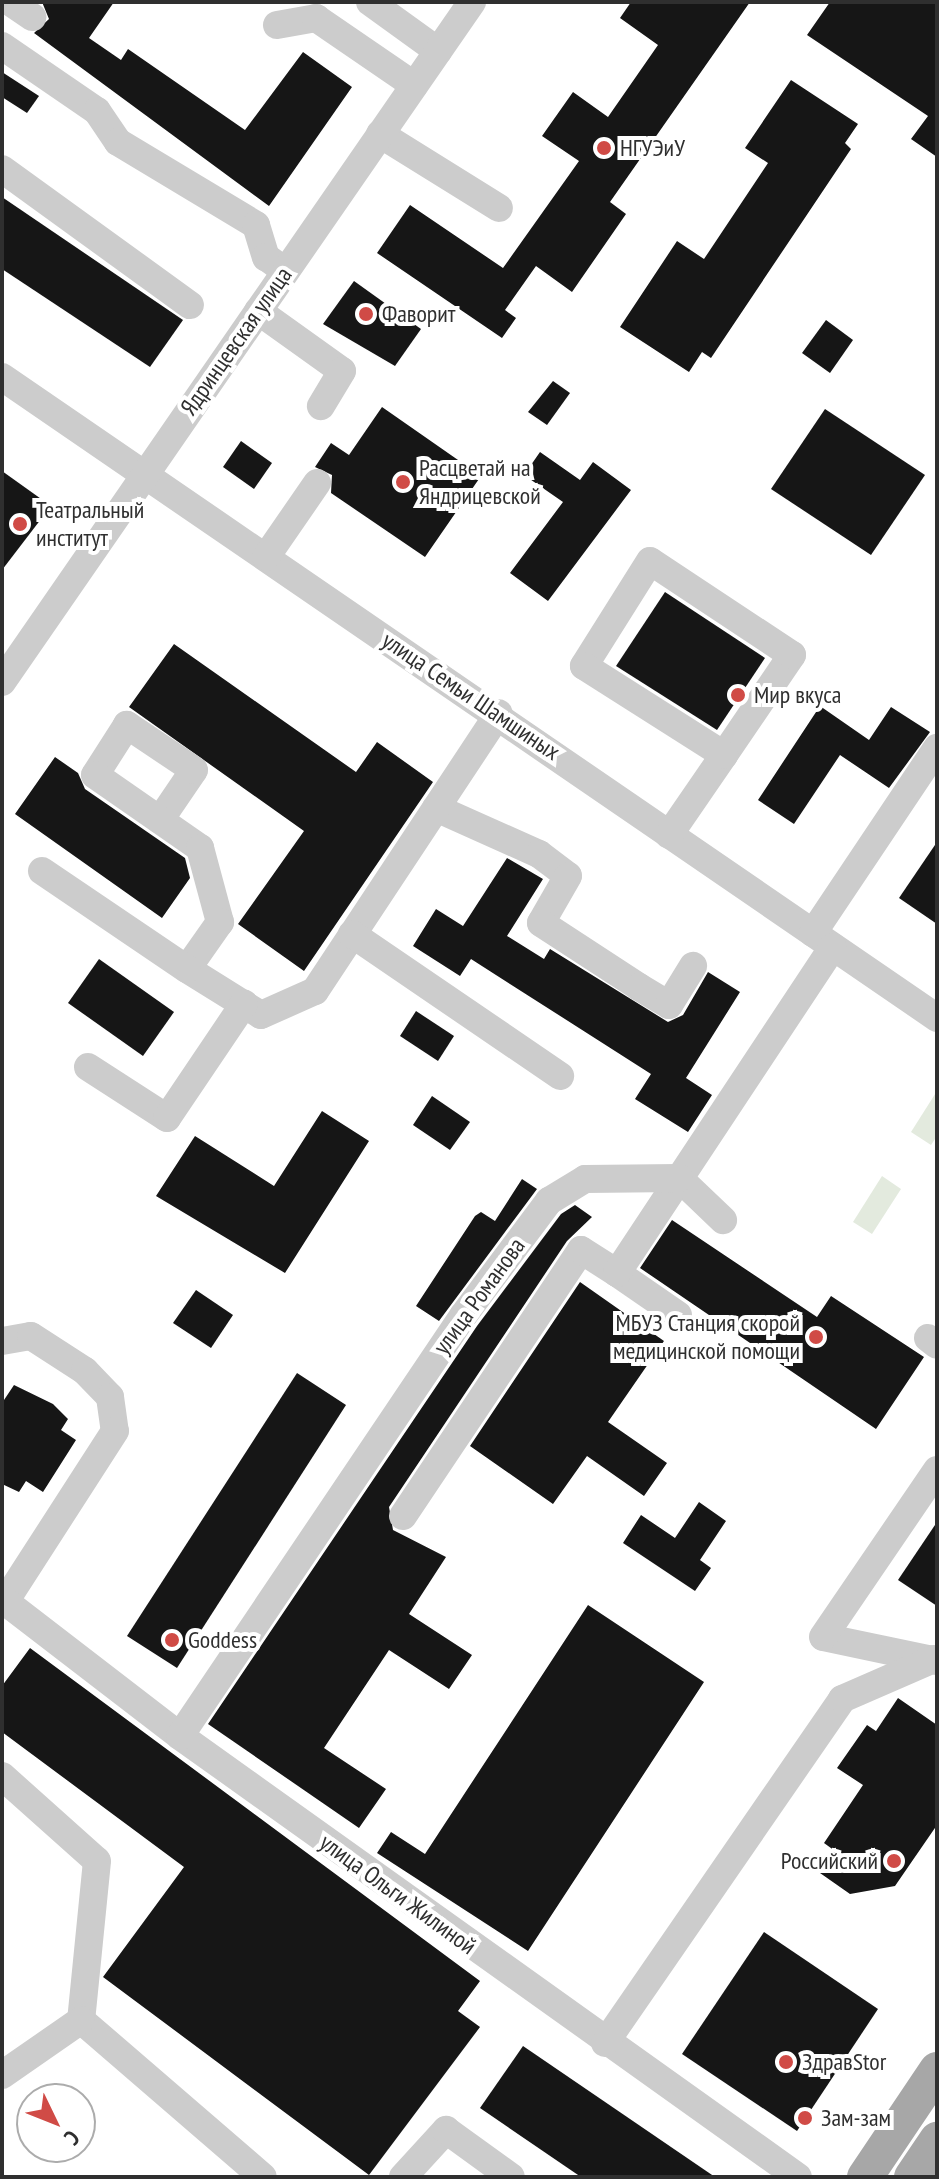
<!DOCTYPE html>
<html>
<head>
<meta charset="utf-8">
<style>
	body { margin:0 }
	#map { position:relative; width:939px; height:2179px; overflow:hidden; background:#fff; font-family:"PT Sans Narrow",sans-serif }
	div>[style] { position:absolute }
	.green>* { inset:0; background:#e3eade }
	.building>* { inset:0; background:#161616 }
	.minor>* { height:28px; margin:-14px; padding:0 14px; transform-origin:14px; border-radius:14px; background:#ccc }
	.major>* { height:36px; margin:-18px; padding:0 18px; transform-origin:18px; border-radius:18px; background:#a7a7a7 }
	.dots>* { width:22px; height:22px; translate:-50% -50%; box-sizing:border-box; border:4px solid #fff; border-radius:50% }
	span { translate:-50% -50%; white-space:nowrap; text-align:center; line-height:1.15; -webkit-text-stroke:8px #fff; paint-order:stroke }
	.poi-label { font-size:24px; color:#2f2f2f }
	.left { translate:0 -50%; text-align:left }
	.right { translate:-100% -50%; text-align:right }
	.street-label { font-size:24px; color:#2f2f2f }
	.frame { position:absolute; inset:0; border:4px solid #2f2f2f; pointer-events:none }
	.north { position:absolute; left:16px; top:2083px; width:80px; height:80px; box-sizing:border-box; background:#fff; border:2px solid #acacac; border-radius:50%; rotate:133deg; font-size:22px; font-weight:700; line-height:32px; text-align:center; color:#2f2f2f }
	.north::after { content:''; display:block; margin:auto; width:28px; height:36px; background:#d04b46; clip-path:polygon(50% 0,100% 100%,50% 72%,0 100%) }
</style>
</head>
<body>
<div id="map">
	<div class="green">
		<div style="clip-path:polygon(937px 1091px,937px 1136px,931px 1145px,911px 1132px)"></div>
		<div style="clip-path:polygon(882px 1176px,901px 1189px,872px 1234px,853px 1222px)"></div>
	</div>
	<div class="building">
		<div style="clip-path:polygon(42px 2px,114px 2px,89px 38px,121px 60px,128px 49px,245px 130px,303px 52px,352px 87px,269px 206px,34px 33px,49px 19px)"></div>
		<div style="clip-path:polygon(631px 2px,750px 2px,610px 202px,626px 214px,572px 292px,536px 266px,505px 310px,516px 318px,502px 338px,377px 253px,410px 205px,503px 268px,579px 161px,542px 136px,573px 92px,608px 117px,658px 45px,620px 18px)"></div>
		<div style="clip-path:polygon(830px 2px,937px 2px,937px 157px,911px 139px,928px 116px,807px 35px)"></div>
		<div style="clip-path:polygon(2px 72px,39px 96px,27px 113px,2px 97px)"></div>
		<div style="clip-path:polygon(791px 80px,858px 124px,845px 143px,851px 149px,711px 358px,702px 352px,689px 372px,620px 327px,677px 241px,704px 259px,768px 163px,745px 148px)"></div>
		<div style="clip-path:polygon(2px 197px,183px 320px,150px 367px,2px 269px)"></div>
		<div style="clip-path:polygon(354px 281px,421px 329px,395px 366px,323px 324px)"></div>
		<div style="clip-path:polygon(826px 320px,853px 340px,830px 373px,802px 353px)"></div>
		<div style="clip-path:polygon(553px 381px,570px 393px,547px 425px,528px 412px)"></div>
		<div style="clip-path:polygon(382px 407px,481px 476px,425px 557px,331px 493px,332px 475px,315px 467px,331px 443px,349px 455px)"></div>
		<div style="clip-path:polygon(825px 409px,925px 475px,871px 555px,771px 489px)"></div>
		<div style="clip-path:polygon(241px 441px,272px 463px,254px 489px,223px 467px)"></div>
		<div style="clip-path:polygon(540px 452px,580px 480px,593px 462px,631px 490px,548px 601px,510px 573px,563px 502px,524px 475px)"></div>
		<div style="clip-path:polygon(2px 471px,51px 506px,2px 570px)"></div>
		<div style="clip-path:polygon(665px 592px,765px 658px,717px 730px,616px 666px)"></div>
		<div style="clip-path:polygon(174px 644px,356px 772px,377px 742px,433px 782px,304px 971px,238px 924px,304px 831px,129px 707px)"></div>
		<div style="clip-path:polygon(820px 706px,869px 740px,891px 707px,930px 732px,889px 788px,840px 755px,794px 824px,758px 800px)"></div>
		<div style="clip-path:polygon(55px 757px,78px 773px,85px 789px,185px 858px,190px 878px,162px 918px,15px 814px)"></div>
		<div style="clip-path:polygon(937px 842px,937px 924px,899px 898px)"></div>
		<div style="clip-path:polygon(507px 858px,543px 879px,507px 936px,544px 959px,550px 949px,668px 1022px,683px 1015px,708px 972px,740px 992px,686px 1078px,712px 1095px,688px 1132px,635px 1099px,651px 1074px,471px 959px,460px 976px,413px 946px,436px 909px,463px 926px)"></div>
		<div style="clip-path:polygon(99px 959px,174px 1012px,143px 1056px,68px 1003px)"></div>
		<div style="clip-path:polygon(416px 1011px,454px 1036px,438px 1061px,400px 1036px)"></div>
		<div style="clip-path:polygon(432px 1096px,470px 1122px,450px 1150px,413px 1125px)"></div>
		<div style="clip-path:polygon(322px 1111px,369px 1141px,285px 1273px,156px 1196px,195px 1136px,274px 1186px)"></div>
		<div style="clip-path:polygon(522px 1179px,537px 1189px,439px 1321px,416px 1306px,475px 1216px,481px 1212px,495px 1221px)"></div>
		<div style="clip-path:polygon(575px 1205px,592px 1217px,567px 1241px,389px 1507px,393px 1530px,446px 1557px,409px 1614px,472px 1655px,449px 1689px,389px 1650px,324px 1748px,386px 1789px,359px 1828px,208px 1724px,477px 1326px,561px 1214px)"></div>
		<div style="clip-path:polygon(672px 1220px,817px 1317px,831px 1296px,924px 1357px,876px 1429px,640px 1268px)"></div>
		<div style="clip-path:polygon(580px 1282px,664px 1341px,608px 1422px,667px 1463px,644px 1496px,587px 1456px,553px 1504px,470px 1446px)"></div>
		<div style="clip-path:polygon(196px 1290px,233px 1315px,211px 1348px,173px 1323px)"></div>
		<div style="clip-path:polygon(297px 1373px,346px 1405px,177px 1668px,127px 1636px)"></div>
		<div style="clip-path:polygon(14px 1385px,53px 1404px,68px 1419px,61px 1430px,76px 1440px,43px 1492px,26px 1481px,19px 1492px,2px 1484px,2px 1403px)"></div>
		<div style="clip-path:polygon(699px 1502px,726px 1521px,700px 1560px,711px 1568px,695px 1591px,623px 1543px,641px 1515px,675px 1538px)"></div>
		<div style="clip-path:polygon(937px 1522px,937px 1606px,898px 1580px)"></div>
		<div style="clip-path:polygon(588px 1605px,704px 1682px,528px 1951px,377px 1853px,391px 1832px,425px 1854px)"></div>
		<div style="clip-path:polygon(30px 1648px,480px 1981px,458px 2011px,480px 2027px,369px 2175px,103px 1977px,184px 1867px,2px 1732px,2px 1686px)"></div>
		<div style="clip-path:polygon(898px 1698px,937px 1725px,937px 1825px,895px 1886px,850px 1894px,820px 1873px,835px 1851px,824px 1843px,863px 1785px,837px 1768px,867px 1725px,876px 1731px)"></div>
		<div style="clip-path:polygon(764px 1932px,878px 2009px,797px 2131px,682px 2054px)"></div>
		<div style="clip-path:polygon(523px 2046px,715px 2177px,581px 2177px,480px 2108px)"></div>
	</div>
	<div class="minor">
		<div style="left:10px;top:2px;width:27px;rotate:34deg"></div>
		<div style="left:370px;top:2px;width:84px;rotate:35.8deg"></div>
		<div style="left:277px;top:25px;width:40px;rotate:-10deg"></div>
		<div style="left:316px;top:18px;width:119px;rotate:34.4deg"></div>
		<div style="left:2px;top:46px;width:115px;rotate:34.4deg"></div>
		<div style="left:97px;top:111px;width:37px;rotate:56deg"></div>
		<div style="left:118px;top:142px;width:161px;rotate:31deg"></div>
		<div style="left:256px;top:225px;width:34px;rotate:73deg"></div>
		<div style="left:266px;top:257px;width:24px;rotate:36deg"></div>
		<div style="left:380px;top:134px;width:140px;rotate:31.9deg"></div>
		<div style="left:2px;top:169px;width:232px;rotate:35.9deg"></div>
		<div style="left:258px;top:311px;width:103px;rotate:35.5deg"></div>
		<div style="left:342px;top:371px;width:41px;rotate:121deg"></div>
		<div style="left:2px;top:377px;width:1134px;rotate:34.43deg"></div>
		<div style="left:266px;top:557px;width:90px;rotate:-55.4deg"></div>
		<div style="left:2px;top:682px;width:827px;rotate:-55.35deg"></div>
		<div style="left:436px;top:808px;width:113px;rotate:24.1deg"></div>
		<div style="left:539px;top:854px;width:36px;rotate:37deg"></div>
		<div style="left:568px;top:876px;width:54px;rotate:119.9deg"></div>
		<div style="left:541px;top:923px;width:117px;rotate:33.1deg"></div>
		<div style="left:639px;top:987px;width:35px;rotate:31deg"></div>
		<div style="left:669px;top:1005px;width:46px;rotate:-58.4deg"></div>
		<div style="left:160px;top:820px;width:60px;rotate:-55.8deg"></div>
		<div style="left:194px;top:770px;width:81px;rotate:-146.1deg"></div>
		<div style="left:127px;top:725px;width:59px;rotate:122.6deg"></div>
		<div style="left:95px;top:775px;width:128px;rotate:34.8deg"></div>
		<div style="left:200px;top:848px;width:77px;rotate:74.9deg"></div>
		<div style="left:220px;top:922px;width:57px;rotate:125.1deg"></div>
		<div style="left:187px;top:969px;width:87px;rotate:31.9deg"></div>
		<div style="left:261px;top:1015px;width:59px;rotate:-24deg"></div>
		<div style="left:315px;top:991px;width:333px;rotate:-56.5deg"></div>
		<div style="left:669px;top:835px;width:97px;rotate:-55.5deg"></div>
		<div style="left:724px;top:755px;width:121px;rotate:-55.8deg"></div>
		<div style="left:792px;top:655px;width:170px;rotate:-146.5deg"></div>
		<div style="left:650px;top:561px;width:124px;rotate:122.2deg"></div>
		<div style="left:584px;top:666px;width:166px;rotate:32.4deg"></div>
		<div style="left:42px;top:871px;width:175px;rotate:34.1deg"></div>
		<div style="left:813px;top:933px;width:223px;rotate:-56.2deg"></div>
		<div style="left:352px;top:934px;width:252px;rotate:34.3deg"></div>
		<div style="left:88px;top:1067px;width:94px;rotate:32.8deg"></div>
		<div style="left:167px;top:1118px;width:138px;rotate:-56deg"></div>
		<div style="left:679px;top:1178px;width:61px;rotate:43.7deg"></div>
		<div style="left:617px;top:1273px;width:74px;rotate:34.5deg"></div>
		<div style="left:928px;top:1338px;width:11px;rotate:38deg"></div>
		<div style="left:2px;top:1341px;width:29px;rotate:-10deg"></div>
		<div style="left:31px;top:1336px;width:64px;rotate:32.9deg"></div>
		<div style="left:85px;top:1371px;width:36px;rotate:46deg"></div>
		<div style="left:110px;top:1397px;width:34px;rotate:82deg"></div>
		<div style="left:115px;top:1431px;width:203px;rotate:122.8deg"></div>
		<div style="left:403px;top:1516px;width:320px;rotate:-56.2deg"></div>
		<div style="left:581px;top:1250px;width:43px;rotate:32.6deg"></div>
		<div style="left:617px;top:1273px;width:391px;rotate:-56.5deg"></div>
		<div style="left:2px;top:1599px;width:225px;rotate:37.6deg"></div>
		<div style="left:180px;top:1736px;width:759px;rotate:35.51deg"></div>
		<div style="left:937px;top:1661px;width:116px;rotate:-168.1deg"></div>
		<div style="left:823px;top:1637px;width:202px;rotate:-55.7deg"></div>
		<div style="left:180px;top:1736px;width:506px;rotate:-56.03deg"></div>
		<div style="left:463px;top:1316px;width:144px;rotate:-53.2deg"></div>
		<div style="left:549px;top:1201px;width:42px;rotate:-31.4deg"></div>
		<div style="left:585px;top:1179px;width:94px;rotate:-0.6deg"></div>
		<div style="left:2px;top:1776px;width:127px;rotate:41.8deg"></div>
		<div style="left:97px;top:1861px;width:160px;rotate:95.7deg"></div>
		<div style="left:81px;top:2020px;width:240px;rotate:40.8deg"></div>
		<div style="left:605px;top:2043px;width:418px;rotate:-55.4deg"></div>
		<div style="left:842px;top:1699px;width:100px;rotate:-23.5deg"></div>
		<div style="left:2px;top:2075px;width:96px;rotate:-34.8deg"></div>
		<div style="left:403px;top:2177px;width:64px;rotate:-47.5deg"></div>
		<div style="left:446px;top:2130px;width:80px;rotate:35.9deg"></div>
	</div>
	<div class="major">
		<div style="left:865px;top:2177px;width:129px;rotate:-56.1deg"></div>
		<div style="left:912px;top:2177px;width:45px;rotate:-56deg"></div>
	</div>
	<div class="dots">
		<div style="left:604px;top:148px;background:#d04b46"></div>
		<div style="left:366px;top:314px;background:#d04b46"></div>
		<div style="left:403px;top:482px;background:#d04b46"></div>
		<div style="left:20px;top:524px;background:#d04b46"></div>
		<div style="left:738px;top:695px;background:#d04b46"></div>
		<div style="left:816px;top:1337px;background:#d04b46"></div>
		<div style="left:172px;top:1640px;background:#d04b46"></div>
		<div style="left:894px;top:1861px;background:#d04b46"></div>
		<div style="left:786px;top:2062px;background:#d04b46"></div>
		<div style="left:805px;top:2118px;background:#d04b46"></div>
	</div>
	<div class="poi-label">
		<span class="left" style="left:620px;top:148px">НГУЭиУ</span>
		<span class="left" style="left:382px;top:314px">Фаворит</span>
		<span class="left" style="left:419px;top:482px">Расцветай на<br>Яндрицевской</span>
		<span class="left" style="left:36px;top:524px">Театральный<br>институт</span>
		<span class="left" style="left:754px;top:695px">Мир вкуса</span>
		<span class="right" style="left:800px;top:1337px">МБУЗ Станция скорой<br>медицинской помощи</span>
		<span class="left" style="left:188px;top:1640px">Goddess</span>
		<span class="right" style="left:878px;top:1861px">Российский</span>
		<span class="left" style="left:802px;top:2062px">ЗдравStor</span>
		<span class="left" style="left:821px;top:2118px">Зам-зам</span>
	</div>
	<div class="street-label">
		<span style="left:236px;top:341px;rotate:-55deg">Ядринцевская улица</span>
		<span style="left:471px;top:696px;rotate:34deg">улица Семьи Шамшиных</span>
		<span style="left:479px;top:1296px;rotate:-54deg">улица Романова</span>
		<span style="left:398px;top:1894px;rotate:36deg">улица Ольги Жилиной</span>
	</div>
	<div class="frame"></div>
	<div class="north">С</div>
</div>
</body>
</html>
